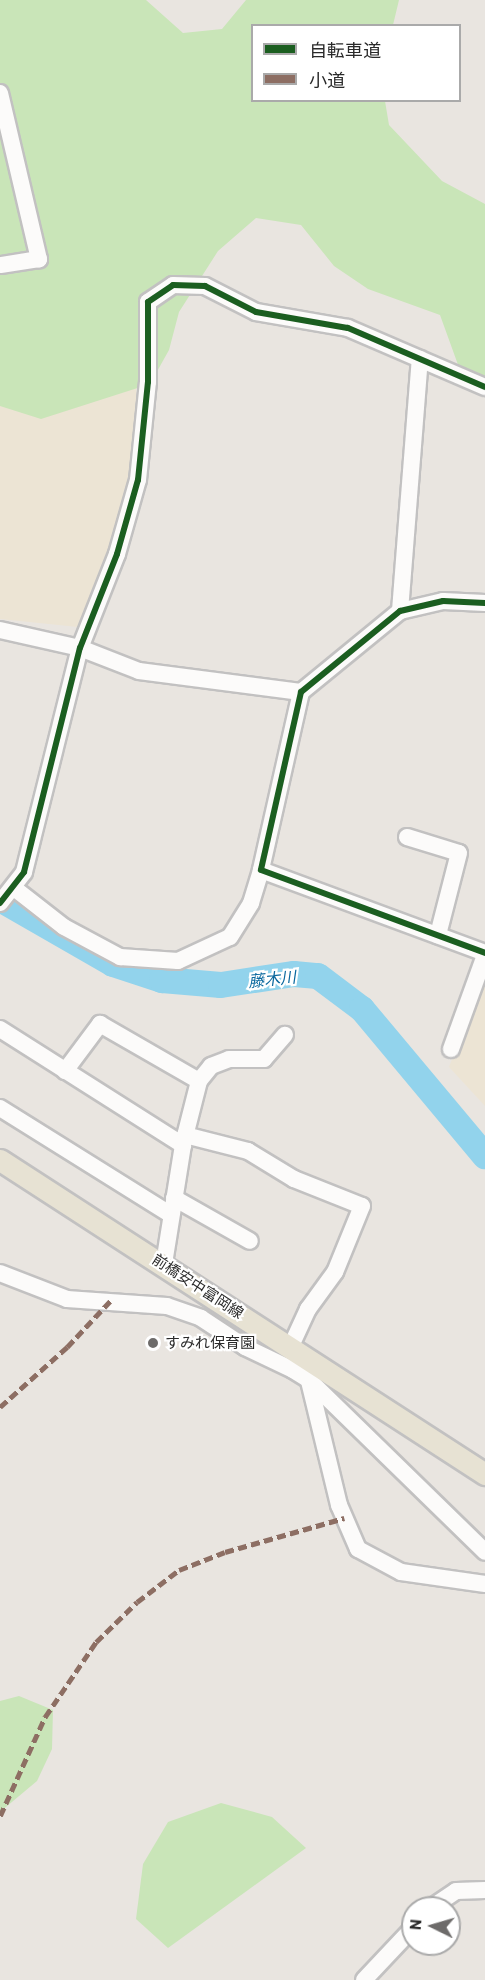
<!DOCTYPE html>
<html>
<head>
<meta charset="utf-8">
<style>
	body { margin:0 }
	#map { position:relative; width:485px; height:1980px; overflow:hidden; background:#e9e5e0; font-family:Barlow,"Noto Sans JP",sans-serif }
	div>[style] { position:absolute }
	.education>* { inset:0; background:#ece4d4 }
	.green>* { inset:0; background:#c9e5b8 }
	.river>* { height:26px; margin:-13px; padding:0 13px; transform-origin:13px; border-radius:13px; background:#92d3ec }
	.roads { filter:drop-shadow(2px 0 #c2c1c1) drop-shadow(-2px 0 #c2c1c1) drop-shadow(0 2px #c2c1c1) drop-shadow(0 -2px #c2c1c1) }
	.minor>* { height:16px; margin:-8px; padding:0 8px; transform-origin:8px; border-radius:8px; background:#fcfbfa }
	.major>* { height:21px; margin:-10.5px; padding:0 10.5px; transform-origin:10.5px; border-radius:10.5px; background:#e7e2d3 }
	.quiet>* { height:4.5px; margin-top:-2.25px; transform-origin:0; background:repeating-linear-gradient(90deg,#8d6e63 0 9px,transparent 0 13.5px) }
	.cycleway>* { height:6px; margin:-3px; padding:0 3px; transform-origin:3px; border-radius:3px; background:#1b5e20 }
	.dots>* { width:16px; height:16px; translate:-50% -50%; box-sizing:border-box; border:3px solid #fff; border-radius:50% }
	span { translate:-50% -50%; white-space:nowrap; text-align:center; line-height:1.15; -webkit-text-stroke:4.5px #fff; paint-order:stroke }
	.street-label { font-size:15px; color:#2a2a2a }
	.poi-label { font-size:15px; color:#2a2a2a }
	.left { translate:0 -50%; text-align:left }
	.water-label { font-size:16px; color:#0a689e; font-style:italic }
	.legend { position:absolute; left:251px; top:24px; width:210px; height:78px; box-sizing:border-box; background:#fff; border:2px solid #aaa; margin:0; padding:8px 10px; list-style:none; font-size:18px; color:#2a2a2a }
	.legend li { display:flex; align-items:center; gap:12px; height:30px }
	.legend b { width:30px; border:2px solid #aaa }
	.north { position:absolute; left:401px; top:1896px; width:60px; height:60px; box-sizing:border-box; background:#fff; border:2px solid #aaa; border-radius:50%; rotate:275deg; font-size:16px; font-weight:700; line-height:24px; text-align:center; color:#2a2a2a }
	.north::after { content:''; display:block; margin:auto; width:21px; height:27px; background:#6d6b6a; clip-path:polygon(50% 0,100% 100%,50% 72%,0 100%) }
</style>
</head>
<body>
<div id="map">
	<div class="education">
		<div style="clip-path:polygon(0 340px,138px 349px,134px 447px,97px 633px,78px 627px,0 619px)"></div>
		<div style="clip-path:polygon(485px 975px,485px 1106px,449px 1067px)"></div>
	</div>
	<div class="green">
		<div style="clip-path:polygon(0 0,146px 0,183px 33px,222px 29px,246px 0,399px 0,393px 25px,252px 26px,252px 100px,385px 101px,389px 125px,442px 181px,485px 204px,485px 392px,461px 373px,440px 315px,368px 289px,334px 266px,301px 225px,256px 218px,218px 251px,179px 312px,169px 350px,150px 384px,41px 419px,0 406px)"></div>
		<div style="clip-path:polygon(19px 1696px,53px 1710px,52px 1749px,37px 1781px,0 1812px,0 1701px)"></div>
		<div style="clip-path:polygon(221px 1803px,272px 1817px,306px 1848px,168px 1948px,136px 1919px,143px 1864px,168px 1822px)"></div>
	</div>
	<div class="river">
		<div style="left:0;top:899px;width:130px;rotate:29.9deg"></div>
		<div style="left:113px;top:964px;width:52px;rotate:18.1deg"></div>
		<div style="left:162px;top:980px;width:59px;rotate:4.8deg"></div>
		<div style="left:221px;top:985px;width:74px;rotate:-8.6deg"></div>
		<div style="left:294px;top:974px;width:24px;rotate:5deg"></div>
		<div style="left:318px;top:976px;width:55px;rotate:36.9deg"></div>
		<div style="left:362px;top:1009px;width:192px;rotate:50.1deg"></div>
	</div>
	<div class="roads">
		<div class="minor">
			<div style="left:0;top:93px;width:171px;rotate:76.8deg"></div>
			<div style="left:39px;top:259px;width:39px;rotate:171deg"></div>
			<div style="left:485px;top:603px;width:42px;rotate:-177.3deg"></div>
			<div style="left:443px;top:601px;width:44px;rotate:166.9deg"></div>
			<div style="left:400px;top:611px;width:128px;rotate:140.7deg"></div>
			<div style="left:301px;top:692px;width:182px;rotate:102.7deg"></div>
			<div style="left:261px;top:870px;width:239px;rotate:20.3deg"></div>
			<div style="left:400px;top:611px;width:253px;rotate:-85.5deg"></div>
			<div style="left:0;top:630px;width:82px;rotate:12.7deg"></div>
			<div style="left:80px;top:648px;width:63px;rotate:21.3deg"></div>
			<div style="left:139px;top:671px;width:163px;rotate:7.4deg"></div>
			<div style="left:407px;top:837px;width:54px;rotate:17.1deg"></div>
			<div style="left:459px;top:853px;width:85px;rotate:104.4deg"></div>
			<div style="left:14px;top:888px;width:63px;rotate:38deg"></div>
			<div style="left:64px;top:927px;width:64px;rotate:28.2deg"></div>
			<div style="left:120px;top:957px;width:58px;rotate:3.9deg"></div>
			<div style="left:178px;top:961px;width:57px;rotate:-24.8deg"></div>
			<div style="left:230px;top:937px;width:40px;rotate:-58deg"></div>
			<div style="left:251px;top:903px;width:34px;rotate:-73deg"></div>
			<div style="left:0;top:903px;width:39px;rotate:-52deg"></div>
			<div style="left:24px;top:872px;width:231px;rotate:-76deg"></div>
			<div style="left:80px;top:648px;width:101px;rotate:-68.5deg"></div>
			<div style="left:117px;top:554px;width:77px;rotate:-74.2deg"></div>
			<div style="left:138px;top:480px;width:99px;rotate:-84.2deg"></div>
			<div style="left:148px;top:382px;width:80px;rotate:-90deg"></div>
			<div style="left:148px;top:302px;width:30px;rotate:-34deg"></div>
			<div style="left:173px;top:285px;width:32px;rotate:2deg"></div>
			<div style="left:205px;top:286px;width:57px;rotate:27deg"></div>
			<div style="left:256px;top:312px;width:93px;rotate:9.9deg"></div>
			<div style="left:348px;top:328px;width:149px;rotate:23.3deg"></div>
			<div style="left:0;top:1029px;width:217px;rotate:32.4deg"></div>
			<div style="left:183px;top:1145px;width:121px;rotate:99.1deg"></div>
			<div style="left:451px;top:1049px;width:100px;rotate:-70.1deg"></div>
			<div style="left:65px;top:1071px;width:59px;rotate:-53.3deg"></div>
			<div style="left:100px;top:1024px;width:114px;rotate:29.9deg"></div>
			<div style="left:0;top:1108px;width:202px;rotate:32deg"></div>
			<div style="left:185px;top:1135px;width:65px;rotate:14.3deg"></div>
			<div style="left:248px;top:1151px;width:54px;rotate:31.3deg"></div>
			<div style="left:294px;top:1179px;width:73px;rotate:21.7deg"></div>
			<div style="left:362px;top:1206px;width:71px;rotate:112.2deg"></div>
			<div style="left:335px;top:1272px;width:46px;rotate:126.1deg"></div>
			<div style="left:308px;top:1309px;width:41px;rotate:114.7deg"></div>
			<div style="left:183px;top:1144px;width:65px;rotate:-75.7deg"></div>
			<div style="left:199px;top:1081px;width:19px;rotate:-51deg"></div>
			<div style="left:211px;top:1066px;width:19px;rotate:-21deg"></div>
			<div style="left:229px;top:1059px;width:35px"></div>
			<div style="left:264px;top:1059px;width:32px;rotate:-49deg"></div>
			<div style="left:174px;top:1198px;width:87px;rotate:29.5deg"></div>
			<div style="left:0;top:1273px;width:72px;rotate:21.2deg"></div>
			<div style="left:67px;top:1299px;width:100px;rotate:4deg"></div>
			<div style="left:167px;top:1306px;width:36px;rotate:19deg"></div>
			<div style="left:201px;top:1318px;width:53px;rotate:33.4deg"></div>
			<div style="left:245px;top:1347px;width:53px;rotate:25.6deg"></div>
			<div style="left:293px;top:1370px;width:19px;rotate:32deg"></div>
			<div style="left:309px;top:1380px;width:246px;rotate:44.3deg"></div>
			<div style="left:309px;top:1381px;width:128px;rotate:76.4deg"></div>
			<div style="left:339px;top:1505px;width:48px;rotate:66.6deg"></div>
			<div style="left:358px;top:1549px;width:49px;rotate:28.1deg"></div>
			<div style="left:401px;top:1572px;width:85px;rotate:8.1deg"></div>
			<div style="left:431px;top:1908px;width:30px;rotate:-34deg"></div>
			<div style="left:456px;top:1891px;width:29px;rotate:-2deg"></div>
			<div style="left:364px;top:1980px;width:71px;rotate:-46.7deg"></div>
		</div>
		<div class="major">
			<div style="left:0;top:1160px;width:578px;rotate:32.92deg"></div>
		</div>
	</div>
	<div class="quiet">
		<div style="left:0;top:1407px;width:90px;rotate:-41.8deg"></div>
		<div style="left:67px;top:1347px;width:63px;rotate:-46.9deg"></div>
		<div style="left:0;top:1816px;width:109px;rotate:-65.6deg"></div>
		<div style="left:45px;top:1717px;width:91px;rotate:-55.8deg"></div>
		<div style="left:96px;top:1642px;width:57px;rotate:-44.3deg"></div>
		<div style="left:137px;top:1602px;width:53px;rotate:-37.3deg"></div>
		<div style="left:179px;top:1570px;width:49px;rotate:-21.4deg"></div>
		<div style="left:225px;top:1552px;width:124px;rotate:-15.9deg"></div>
	</div>
	<div class="cycleway">
		<div style="left:485px;top:603px;width:42px;rotate:-177.3deg"></div>
		<div style="left:443px;top:601px;width:44px;rotate:166.9deg"></div>
		<div style="left:400px;top:611px;width:128px;rotate:140.7deg"></div>
		<div style="left:301px;top:692px;width:182px;rotate:102.7deg"></div>
		<div style="left:261px;top:870px;width:239px;rotate:20.3deg"></div>
		<div style="left:0;top:903px;width:39px;rotate:-52deg"></div>
		<div style="left:24px;top:872px;width:231px;rotate:-76deg"></div>
		<div style="left:80px;top:648px;width:101px;rotate:-68.5deg"></div>
		<div style="left:117px;top:554px;width:77px;rotate:-74.2deg"></div>
		<div style="left:138px;top:480px;width:99px;rotate:-84.2deg"></div>
		<div style="left:148px;top:382px;width:80px;rotate:-90deg"></div>
		<div style="left:148px;top:302px;width:30px;rotate:-34deg"></div>
		<div style="left:173px;top:285px;width:32px;rotate:2deg"></div>
		<div style="left:205px;top:286px;width:57px;rotate:27deg"></div>
		<div style="left:256px;top:312px;width:93px;rotate:9.9deg"></div>
		<div style="left:348px;top:328px;width:149px;rotate:23.3deg"></div>
	</div>
	<div class="dots">
		<div style="left:153px;top:1343px;background:#6d6b6a"></div>
	</div>
	<div class="street-label">
		<span style="left:198px;top:1286px;rotate:33deg">前橋安中富岡線</span>
	</div>
	<div class="poi-label">
		<span class="left" style="left:165px;top:1343px">すみれ保育園</span>
	</div>
	<div class="water-label">
		<span style="left:272px;top:979px;rotate:-6deg">藤木川</span>
	</div>
	<ul class="legend">
	<li><b style="height:8px;background:#1b5e20"></b>自転車道</li>
	<li><b style="height:8px;background:#8d6e63"></b>小道</li>
	</ul>
	<div class="north">N</div>
</div>
</body>
</html>
